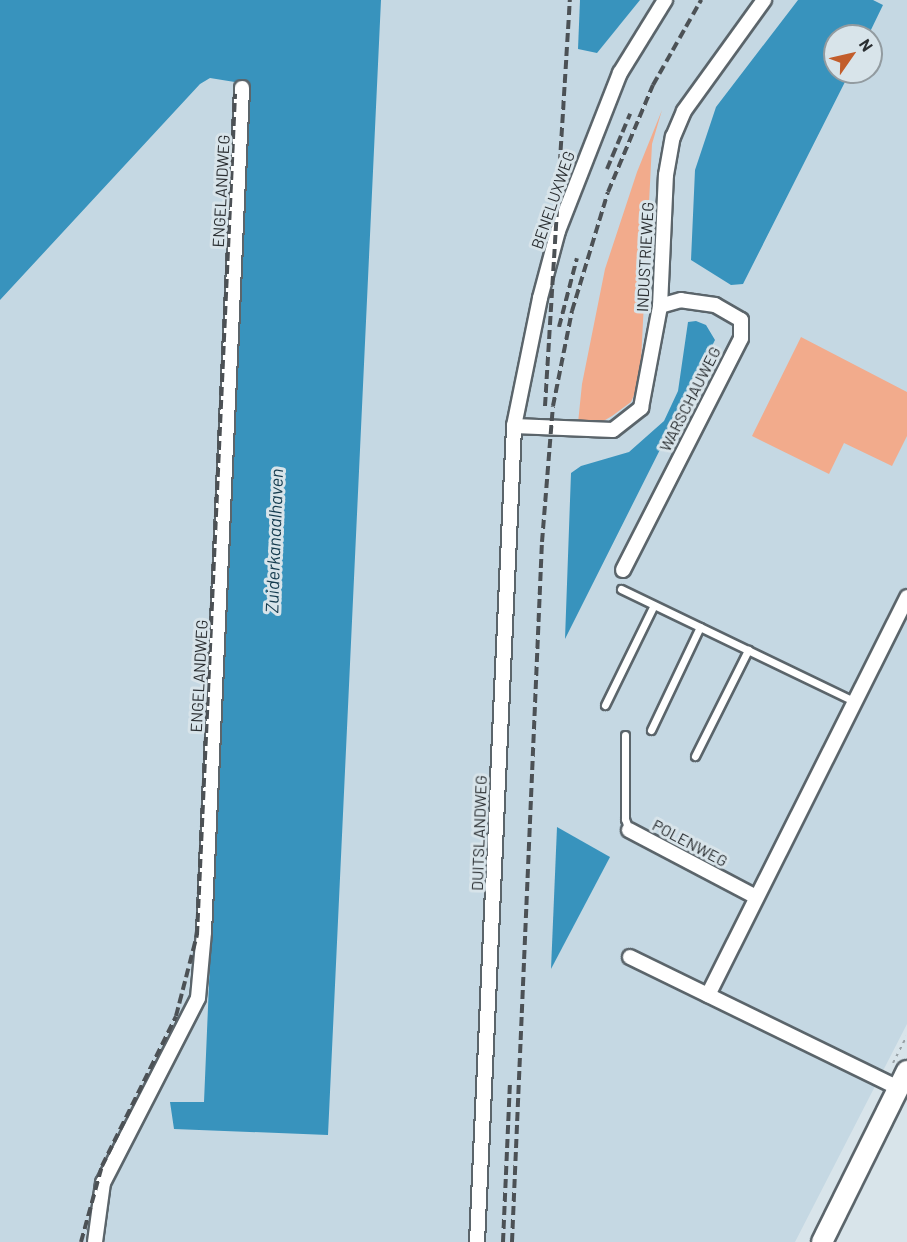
<!DOCTYPE html>
<html>
<head>
<meta charset="utf-8">
<style>
	body { margin:0 }
	#map { position:relative; width:907px; height:1242px; overflow:hidden; background:#d8e4ea; font-family:Barlow,sans-serif }
	div>[style] { position:absolute }
	.built>* { inset:0; background:#c5d8e3 }
	.green>* { inset:0; background:#f2ab8c }
	.water>* { inset:0; background:#3893bd }
	.path>* { height:2px; margin-top:-1px; transform-origin:0; background:repeating-linear-gradient(90deg,#98a1a6 0 3px,transparent 0 7.5px) }
	.roads { filter:drop-shadow(2px 0 #5b656b) drop-shadow(-2px 0 #5b656b) drop-shadow(0 2px #5b656b) drop-shadow(0 -2px #5b656b) }
	.service>* { height:7px; margin:-3.5px; padding:0 3.5px; transform-origin:3.5px; border-radius:3.5px; background:#fff }
	.minor>* { height:14px; margin:-7px; padding:0 7px; transform-origin:7px; border-radius:7px; background:#fff }
	.secondary>* { height:20px; margin:-10px; padding:0 10px; transform-origin:10px; border-radius:10px; background:#fff }
	.rail>* { height:4px; margin-top:-2px; transform-origin:0; background:repeating-linear-gradient(90deg,#4c5155 0 9px,transparent 0 13.5px) }
	span { translate:-50% -50%; white-space:nowrap; text-align:center; line-height:1.15; -webkit-text-stroke:6px #d8e4ea; paint-order:stroke }
	.street-label { font-size:16px; color:#2a2e31 }
	.water-label { font-size:18px; color:#143b4e; font-style:italic }
	.north { position:absolute; left:823px; top:24px; width:60px; height:60px; box-sizing:border-box; background:#d8e4ea; border:2px solid #929ba0; border-radius:50%; rotate:56deg; font-size:16px; font-weight:700; line-height:24px; text-align:center; color:#2a2e31 }
	.north::after { content:''; display:block; margin:auto; width:21px; height:27px; background:#c25d2b; clip-path:polygon(50% 0,100% 100%,50% 72%,0 100%) }
</style>
</head>
<body>
<div id="map">
	<div class="built">
		<div style="clip-path:polygon(evenodd,45px 0,907px 0,907px 1024px,795px 1242px,0 1242px,0 124px,45px 0,835px 36px,871px 36px,871px 72px,835px 72px,835px 36px)"></div>
	</div>
	<div class="green">
		<div style="clip-path:polygon(662px 110px,652px 144px,640px 381px,631px 402px,612px 416px,600px 423px,578px 423px,582px 384px,605px 269px,637px 172px)"></div>
		<div style="clip-path:polygon(801px 337px,907px 392px,907px 436px,892px 466px,844px 443px,829px 474px,752px 436px)"></div>
	</div>
	<div class="water">
		<div style="clip-path:polygon(0 0,381px 0,328px 1135px,174px 1129px,170px 1102px,204px 1102px,247px 84px,210px 78px,200px 84px,0 300px)"></div>
		<div style="clip-path:polygon(580px 0,640px 0,597px 53px,578px 49px)"></div>
		<div style="clip-path:polygon(798px 0,873px 0,883px 5px,868px 36px,835px 36px,835px 72px,850px 72px,743px 284px,731px 285px,691px 260px,695px 170px,716px 107px)"></div>
		<div style="clip-path:polygon(696px 321px,706px 325px,715px 340px,565px 639px,571px 473px,581px 466px,629px 452px,664px 421px,678px 391px,688px 322px)"></div>
		<div style="clip-path:polygon(557px 827px,610px 857px,551px 969px)"></div>
	</div>
	<div class="path">
		<div style="left:893px;top:1063px;width:30px;rotate:-63deg"></div>
	</div>
	<div class="roads">
		<div class="service">
			<div style="left:621px;top:589px;width:259px;rotate:25.7deg"></div>
			<div style="left:605px;top:705px;width:111px;rotate:-63.9deg"></div>
			<div style="left:651px;top:730px;width:114px;rotate:-64.6deg"></div>
			<div style="left:625px;top:735px;width:84px;rotate:90deg"></div>
			<div style="left:625px;top:819px;width:12px;rotate:70deg"></div>
			<div style="left:695px;top:756px;width:119px;rotate:-63.4deg"></div>
		</div>
		<div class="minor">
			<div style="left:514px;top:426px;width:99px;rotate:2.3deg"></div>
			<div style="left:613px;top:430px;width:36px;rotate:-38deg"></div>
			<div style="left:641px;top:408px;width:104px;rotate:-79.4deg"></div>
			<div style="left:660px;top:306px;width:131px;rotate:-87.4deg"></div>
			<div style="left:666px;top:175px;width:39px;rotate:-80deg"></div>
			<div style="left:673px;top:137px;width:28px;rotate:-67deg"></div>
			<div style="left:684px;top:111px;width:137px;rotate:-54.2deg"></div>
			<div style="left:623px;top:570px;width:260px;rotate:-63deg"></div>
			<div style="left:741px;top:338px;width:18px;rotate:-90deg"></div>
			<div style="left:741px;top:320px;width:30px;rotate:-150deg"></div>
			<div style="left:715px;top:305px;width:34px;rotate:-172deg"></div>
			<div style="left:681px;top:300px;width:22px;rotate:164deg"></div>
			<div style="left:629px;top:830px;width:144px;rotate:27.8deg"></div>
			<div style="left:630px;top:957px;width:298px;rotate:26deg"></div>
			<div style="left:708px;top:995px;width:445px;rotate:-63.4deg"></div>
			<div style="left:95px;top:1242px;width:60px;rotate:-82.3deg"></div>
			<div style="left:103px;top:1183px;width:208px;rotate:-62.8deg"></div>
			<div style="left:198px;top:998px;width:66px;rotate:-84.8deg"></div>
			<div style="left:204px;top:932px;width:845px;rotate:-87.42deg"></div>
			<div style="left:477px;top:1242px;width:817px;rotate:-87.4deg"></div>
			<div style="left:514px;top:426px;width:131px;rotate:-78.5deg"></div>
			<div style="left:540px;top:298px;width:69px;rotate:-75deg"></div>
			<div style="left:558px;top:231px;width:170px;rotate:-68.6deg"></div>
			<div style="left:620px;top:73px;width:86px;rotate:-58.3deg"></div>
		</div>
		<div class="secondary">
			<div style="left:822px;top:1242px;width:191px;rotate:-63.6deg"></div>
		</div>
	</div>
	<div class="rail">
		<div style="left:607px;top:169px;width:60px;rotate:-67.3deg"></div>
		<div style="left:559px;top:327px;width:71px;rotate:-75.4deg"></div>
		<div style="left:545px;top:406px;width:407px;rotate:-86.5deg"></div>
		<div style="left:81px;top:1242px;width:79px;rotate:-74.6deg"></div>
		<div style="left:102px;top:1166px;width:167px;rotate:-63.7deg"></div>
		<div style="left:176px;top:1016px;width:84px;rotate:-75.5deg"></div>
		<div style="left:197px;top:935px;width:842px;rotate:-87.41deg"></div>
		<div style="left:503px;top:1242px;width:159px;rotate:-87.5deg"></div>
		<div style="left:512px;top:1242px;width:701px;rotate:-87.55deg"></div>
		<div style="left:542px;top:542px;width:136px;rotate:-85.4deg"></div>
		<div style="left:553px;top:406px;width:97px;rotate:-78.7deg"></div>
		<div style="left:572px;top:311px;width:124px;rotate:-73.2deg"></div>
		<div style="left:608px;top:192px;width:116px;rotate:-67.2deg"></div>
		<div style="left:653px;top:85px;width:98px;rotate:-60.5deg"></div>
	</div>
	<div class="street-label">
		<span style="left:221px;top:191px;rotate:-87deg">ENGELANDWEG</span>
		<span style="left:553px;top:200px;rotate:-71deg">BENELUXWEG</span>
		<span style="left:645px;top:257px;rotate:-87deg">INDUSTRIEWEG</span>
		<span style="left:690px;top:399px;rotate:-63deg">WARSCHAUWEG</span>
		<span style="left:199px;top:676px;rotate:-87deg">ENGELANDWEG</span>
		<span style="left:479px;top:833px;rotate:-88deg">DUITSLANDWEG</span>
		<span style="left:690px;top:843px;rotate:28deg">POLENWEG</span>
	</div>
	<div class="water-label">
		<span style="left:274px;top:541px;rotate:-88deg">Zuiderkanaalhaven</span>
	</div>
	<div class="north">N</div>
</div>
</body>
</html>
